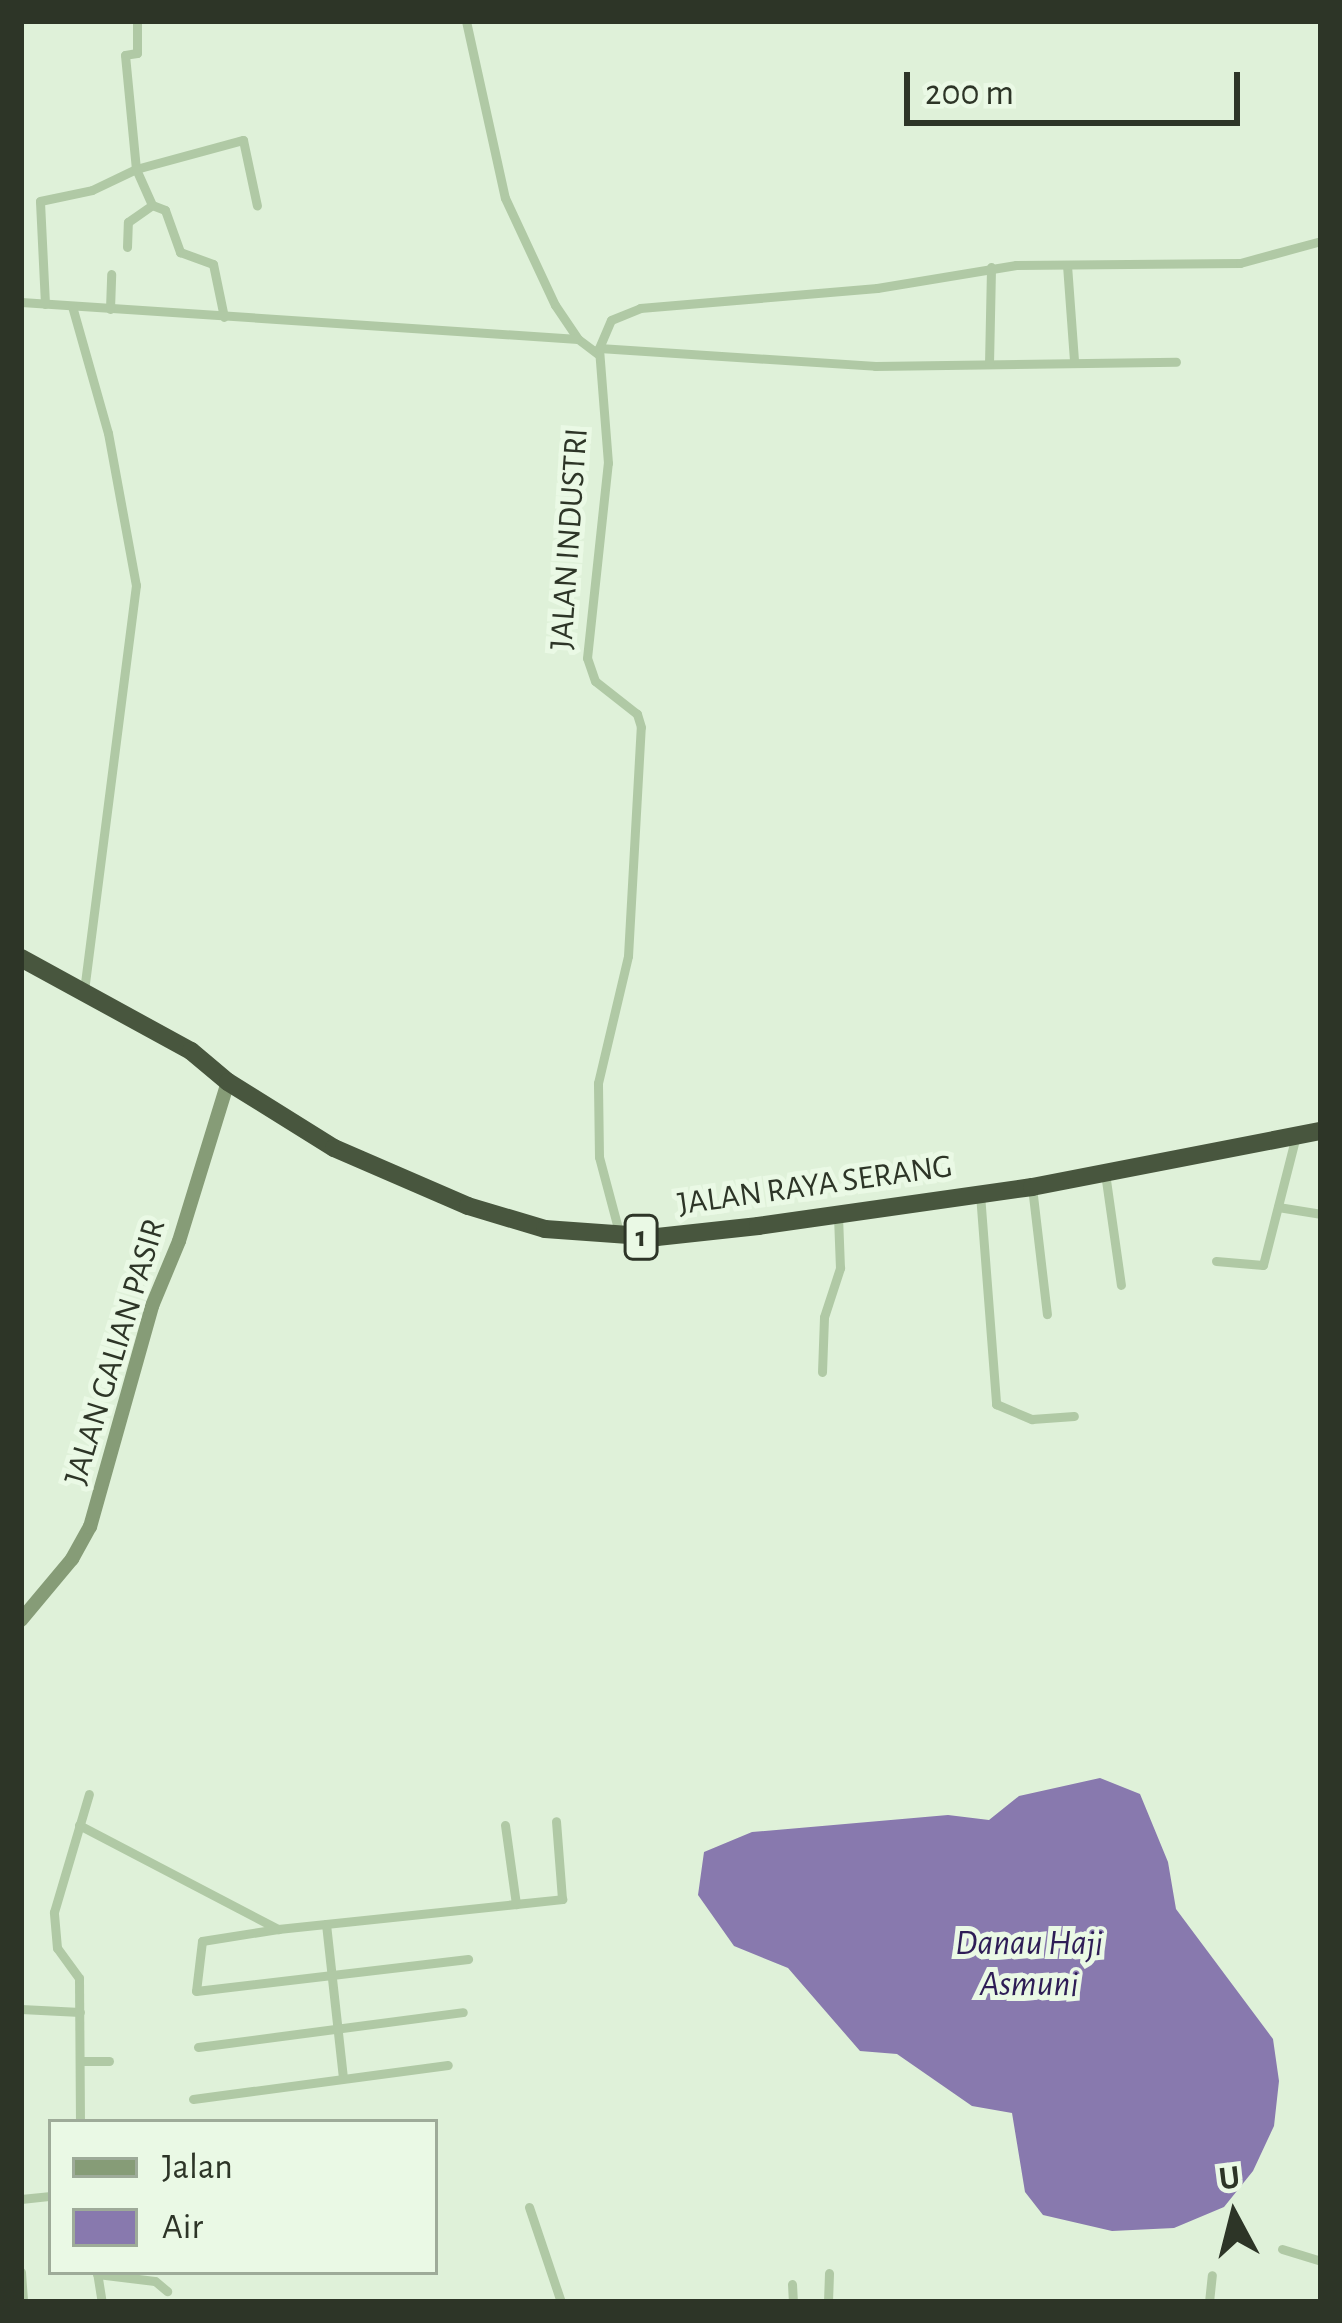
<!DOCTYPE html>
<html>
<head>
<meta charset="utf-8">
<style>
	body { margin:0 }
	#map { position:relative; width:1342px; height:2323px; overflow:hidden; background:#dff1d9; font-family:"Alegreya Sans",sans-serif }
	div>[style] { position:absolute }
	.water>* { inset:0; background:#8879ae }
	.street>* { height:9px; margin:-4.5px; padding:0 4.5px; transform-origin:4.5px; border-radius:4.5px; background:#b0c9a5 }
	.secondary>* { height:14px; margin:-7px; padding:0 7px; transform-origin:7px; border-radius:7px; background:#869c77 }
	.highway>* { height:18px; margin:-9px; padding:0 9px; transform-origin:9px; border-radius:9px; background:#48563e }
	span { translate:-50% -50%; white-space:nowrap; text-align:center; line-height:1.15; -webkit-text-stroke:10px #eaf9e5; paint-order:stroke }
	.shield-label span { padding:3px 9px; background:#eaf9e5; border:3px solid; border-radius:9px; -webkit-text-stroke-width:0 }
	.shield-label { font-size:30px; color:#2d3527; font-weight:700 }
	.street-label { font-size:33px; color:#2d3527 }
	.water-label { font-size:36px; color:#2e1d56; font-style:italic }
	.frame { position:absolute; inset:0; border:24px solid #2d3527; pointer-events:none }
	.legend { position:absolute; left:48px; top:2119px; width:390px; height:156px; box-sizing:border-box; background:#eaf9e5; border:3px solid #9eab99; margin:0; padding:15px 21px; list-style:none; font-size:36px; color:#2d3527 }
	.legend li { display:flex; align-items:center; gap:24px; height:60px }
	.legend b { width:60px; border:3px solid #9eab99 }
	.north { position:absolute; left:1174px; top:2155px; width:120px; height:120px; -webkit-text-stroke:9px #eaf9e5; paint-order:stroke; rotate:353deg; font-size:33px; font-weight:700; line-height:48px; text-align:center; color:#2d3527 }
	.north::after { content:''; display:block; margin:auto; width:42px; height:54px; background:#2d3527; clip-path:polygon(50% 0,100% 100%,50% 72%,0 100%) }
	.scale { position:absolute; left:904px; top:72px; width:336px; height:54px; box-sizing:border-box; border:6px solid #2d3527; border-top:0; padding-left:15px; font-size:36px; line-height:42px; white-space:nowrap; color:#2d3527; -webkit-text-stroke:9px #eaf9e5; paint-order:stroke }
</style>
</head>
<body>
<div id="map">
	<div class="water">
		<div style="clip-path:polygon(1100px 1778px,1140px 1794px,1168px 1862px,1176px 1909px,1273px 2039px,1279px 2081px,1274px 2126px,1253px 2171px,1224px 2207px,1174px 2228px,1112px 2231px,1043px 2215px,1025px 2192px,1012px 2113px,972px 2106px,897px 2054px,860px 2051px,788px 1968px,734px 1946px,698px 1895px,704px 1852px,752px 1832px,948px 1815px,989px 1820px,1019px 1796px)"></div>
	</div>
	<div class="street">
		<div style="left:137px;top:21px;width:32px;rotate:90deg"></div>
		<div style="left:137px;top:53px;width:12px;rotate:171deg"></div>
		<div style="left:125px;top:55px;width:115px;rotate:84.5deg"></div>
		<div style="left:136px;top:169px;width:111px;rotate:-15.2deg"></div>
		<div style="left:243px;top:140px;width:67px;rotate:78deg"></div>
		<div style="left:466px;top:21px;width:181px;rotate:77.6deg"></div>
		<div style="left:505px;top:198px;width:118px;rotate:65deg"></div>
		<div style="left:555px;top:305px;width:41px;rotate:55.9deg"></div>
		<div style="left:578px;top:339px;width:26px;rotate:37deg"></div>
		<div style="left:127px;top:247px;width:25px;rotate:-88deg"></div>
		<div style="left:128px;top:222px;width:29px;rotate:-35deg"></div>
		<div style="left:152px;top:205px;width:14px;rotate:21deg"></div>
		<div style="left:165px;top:210px;width:45px;rotate:70.3deg"></div>
		<div style="left:180px;top:252px;width:35px;rotate:20deg"></div>
		<div style="left:213px;top:264px;width:54px;rotate:78.3deg"></div>
		<div style="left:1067px;top:265px;width:96px;rotate:85.8deg"></div>
		<div style="left:21px;top:302px;width:558px;rotate:3.8deg"></div>
		<div style="left:45px;top:304px;width:103px;rotate:-92.8deg"></div>
		<div style="left:40px;top:201px;width:53px;rotate:-11.9deg"></div>
		<div style="left:92px;top:190px;width:49px;rotate:-25.5deg"></div>
		<div style="left:136px;top:169px;width:39px;rotate:66deg"></div>
		<div style="left:72px;top:306px;width:132px;rotate:74.2deg"></div>
		<div style="left:108px;top:433px;width:155px;rotate:79.6deg"></div>
		<div style="left:136px;top:585px;width:408px;rotate:97.3deg"></div>
		<div style="left:110px;top:309px;width:35px;rotate:-88deg"></div>
		<div style="left:599px;top:348px;width:277px;rotate:3.7deg"></div>
		<div style="left:875px;top:366px;width:301px;rotate:-0.8deg"></div>
		<div style="left:989px;top:364px;width:97px;rotate:-88.8deg"></div>
		<div style="left:1105px;top:1173px;width:113px;rotate:81.9deg"></div>
		<div style="left:1032px;top:1187px;width:128px;rotate:83.3deg"></div>
		<div style="left:980px;top:1194px;width:211px;rotate:85.6deg"></div>
		<div style="left:996px;top:1404px;width:39px;rotate:23deg"></div>
		<div style="left:1032px;top:1419px;width:42px;rotate:-4.1deg"></div>
		<div style="left:1278px;top:1207px;width:44px;rotate:9.2deg"></div>
		<div style="left:619px;top:1232px;width:78px;rotate:-104.9deg"></div>
		<div style="left:599px;top:1157px;width:74px;rotate:-90.8deg"></div>
		<div style="left:598px;top:1083px;width:130px;rotate:-76.7deg"></div>
		<div style="left:628px;top:956px;width:229px;rotate:-86.8deg"></div>
		<div style="left:641px;top:727px;width:14px;rotate:-107deg"></div>
		<div style="left:637px;top:714px;width:53px;rotate:-141.8deg"></div>
		<div style="left:595px;top:681px;width:24px;rotate:-109deg"></div>
		<div style="left:587px;top:658px;width:196px;rotate:-83.9deg"></div>
		<div style="left:608px;top:463px;width:115px;rotate:-94.5deg"></div>
		<div style="left:599px;top:348px;width:30px;rotate:-67deg"></div>
		<div style="left:611px;top:320px;width:31px;rotate:-22deg"></div>
		<div style="left:640px;top:308px;width:238px;rotate:-4.8deg"></div>
		<div style="left:877px;top:288px;width:141px;rotate:-9.4deg"></div>
		<div style="left:1016px;top:265px;width:224px;rotate:-0.5deg"></div>
		<div style="left:1240px;top:263px;width:84px;rotate:-15.2deg"></div>
		<div style="left:1216px;top:1261px;width:47px;rotate:4.9deg"></div>
		<div style="left:1263px;top:1265px;width:133px;rotate:-75.7deg"></div>
		<div style="left:822px;top:1372px;width:55px;rotate:-87.9deg"></div>
		<div style="left:824px;top:1317px;width:52px;rotate:-71.9deg"></div>
		<div style="left:840px;top:1268px;width:52px;rotate:-92.2deg"></div>
		<div style="left:79px;top:1825px;width:225px;rotate:27.6deg"></div>
		<div style="left:278px;top:1929px;width:286px;rotate:-6deg"></div>
		<div style="left:562px;top:1899px;width:78px;rotate:-94.4deg"></div>
		<div style="left:505px;top:1825px;width:80px;rotate:82.1deg"></div>
		<div style="left:326px;top:1924px;width:154px;rotate:83.7deg"></div>
		<div style="left:278px;top:1929px;width:77px;rotate:171deg"></div>
		<div style="left:202px;top:1941px;width:50px;rotate:96.8deg"></div>
		<div style="left:196px;top:1991px;width:274px;rotate:-6.7deg"></div>
		<div style="left:21px;top:2009px;width:59px;rotate:2.9deg"></div>
		<div style="left:198px;top:2047px;width:267px;rotate:-7.5deg"></div>
		<div style="left:81px;top:2061px;width:28px"></div>
		<div style="left:193px;top:2099px;width:257px;rotate:-7.6deg"></div>
		<div style="left:80px;top:2122px;width:144px;rotate:-90.4deg"></div>
		<div style="left:79px;top:1978px;width:37px;rotate:-126deg"></div>
		<div style="left:57px;top:1948px;width:36px;rotate:-95deg"></div>
		<div style="left:54px;top:1912px;width:123px;rotate:-73.5deg"></div>
		<div style="left:21px;top:2199px;width:30px;rotate:-6deg"></div>
		<div style="left:529px;top:2207px;width:100px;rotate:71.4deg"></div>
		<div style="left:1282px;top:2249px;width:41px;rotate:17.1deg"></div>
		<div style="left:21px;top:2272px;width:30px;rotate:86deg"></div>
		<div style="left:97px;top:2272px;width:30px;rotate:81deg"></div>
		<div style="left:97px;top:2274px;width:58px;rotate:6.9deg"></div>
		<div style="left:155px;top:2281px;width:16px;rotate:40deg"></div>
		<div style="left:792px;top:2284px;width:18px;rotate:87deg"></div>
		<div style="left:828px;top:2302px;width:29px;rotate:-88deg"></div>
		<div style="left:1209px;top:2302px;width:27px;rotate:-84deg"></div>
	</div>
	<div class="secondary">
		<div style="left:21px;top:1620px;width:80px;rotate:-50.1deg"></div>
		<div style="left:72px;top:1559px;width:37px;rotate:-61deg"></div>
		<div style="left:90px;top:1527px;width:230px;rotate:-74.3deg"></div>
		<div style="left:152px;top:1306px;width:70px;rotate:-67.4deg"></div>
		<div style="left:179px;top:1241px;width:166px;rotate:-72.9deg"></div>
	</div>
	<div class="highway">
		<div style="left:21px;top:958px;width:194px;rotate:28.7deg"></div>
		<div style="left:191px;top:1051px;width:48px;rotate:40deg"></div>
		<div style="left:228px;top:1082px;width:125px;rotate:31.9deg"></div>
		<div style="left:334px;top:1148px;width:146px;rotate:23.4deg"></div>
		<div style="left:468px;top:1206px;width:80px;rotate:16.6deg"></div>
		<div style="left:545px;top:1229px;width:112px;rotate:4.1deg"></div>
		<div style="left:657px;top:1237px;width:102px;rotate:-6.2deg"></div>
		<div style="left:758px;top:1226px;width:277px;rotate:-8.1deg"></div>
		<div style="left:1032px;top:1187px;width:294px;rotate:-11deg"></div>
	</div>
	<div class="shield-label">
		<span style="left:641px;top:1237px">1</span>
	</div>
	<div class="street-label">
		<span style="left:570px;top:539px;rotate:-86deg">JALAN INDUSTRI</span>
		<span style="left:815px;top:1186px;rotate:-8deg">JALAN RAYA SERANG</span>
		<span style="left:116px;top:1352px;rotate:-73deg">JALAN GALIAN PASIR</span>
	</div>
	<div class="water-label">
		<span style="left:1029px;top:1964px">Danau Haji<br>Asmuni</span>
	</div>
	<div class="frame"></div>
	<ul class="legend">
	<li><b style="height:15px;background:#869c77"></b>Jalan</li>
	<li><b style="height:33px;background:#8879ae"></b>Air</li>
	</ul>
	<div class="north">U</div>
	<div class="scale">200 m</div>
</div>
</body>
</html>
